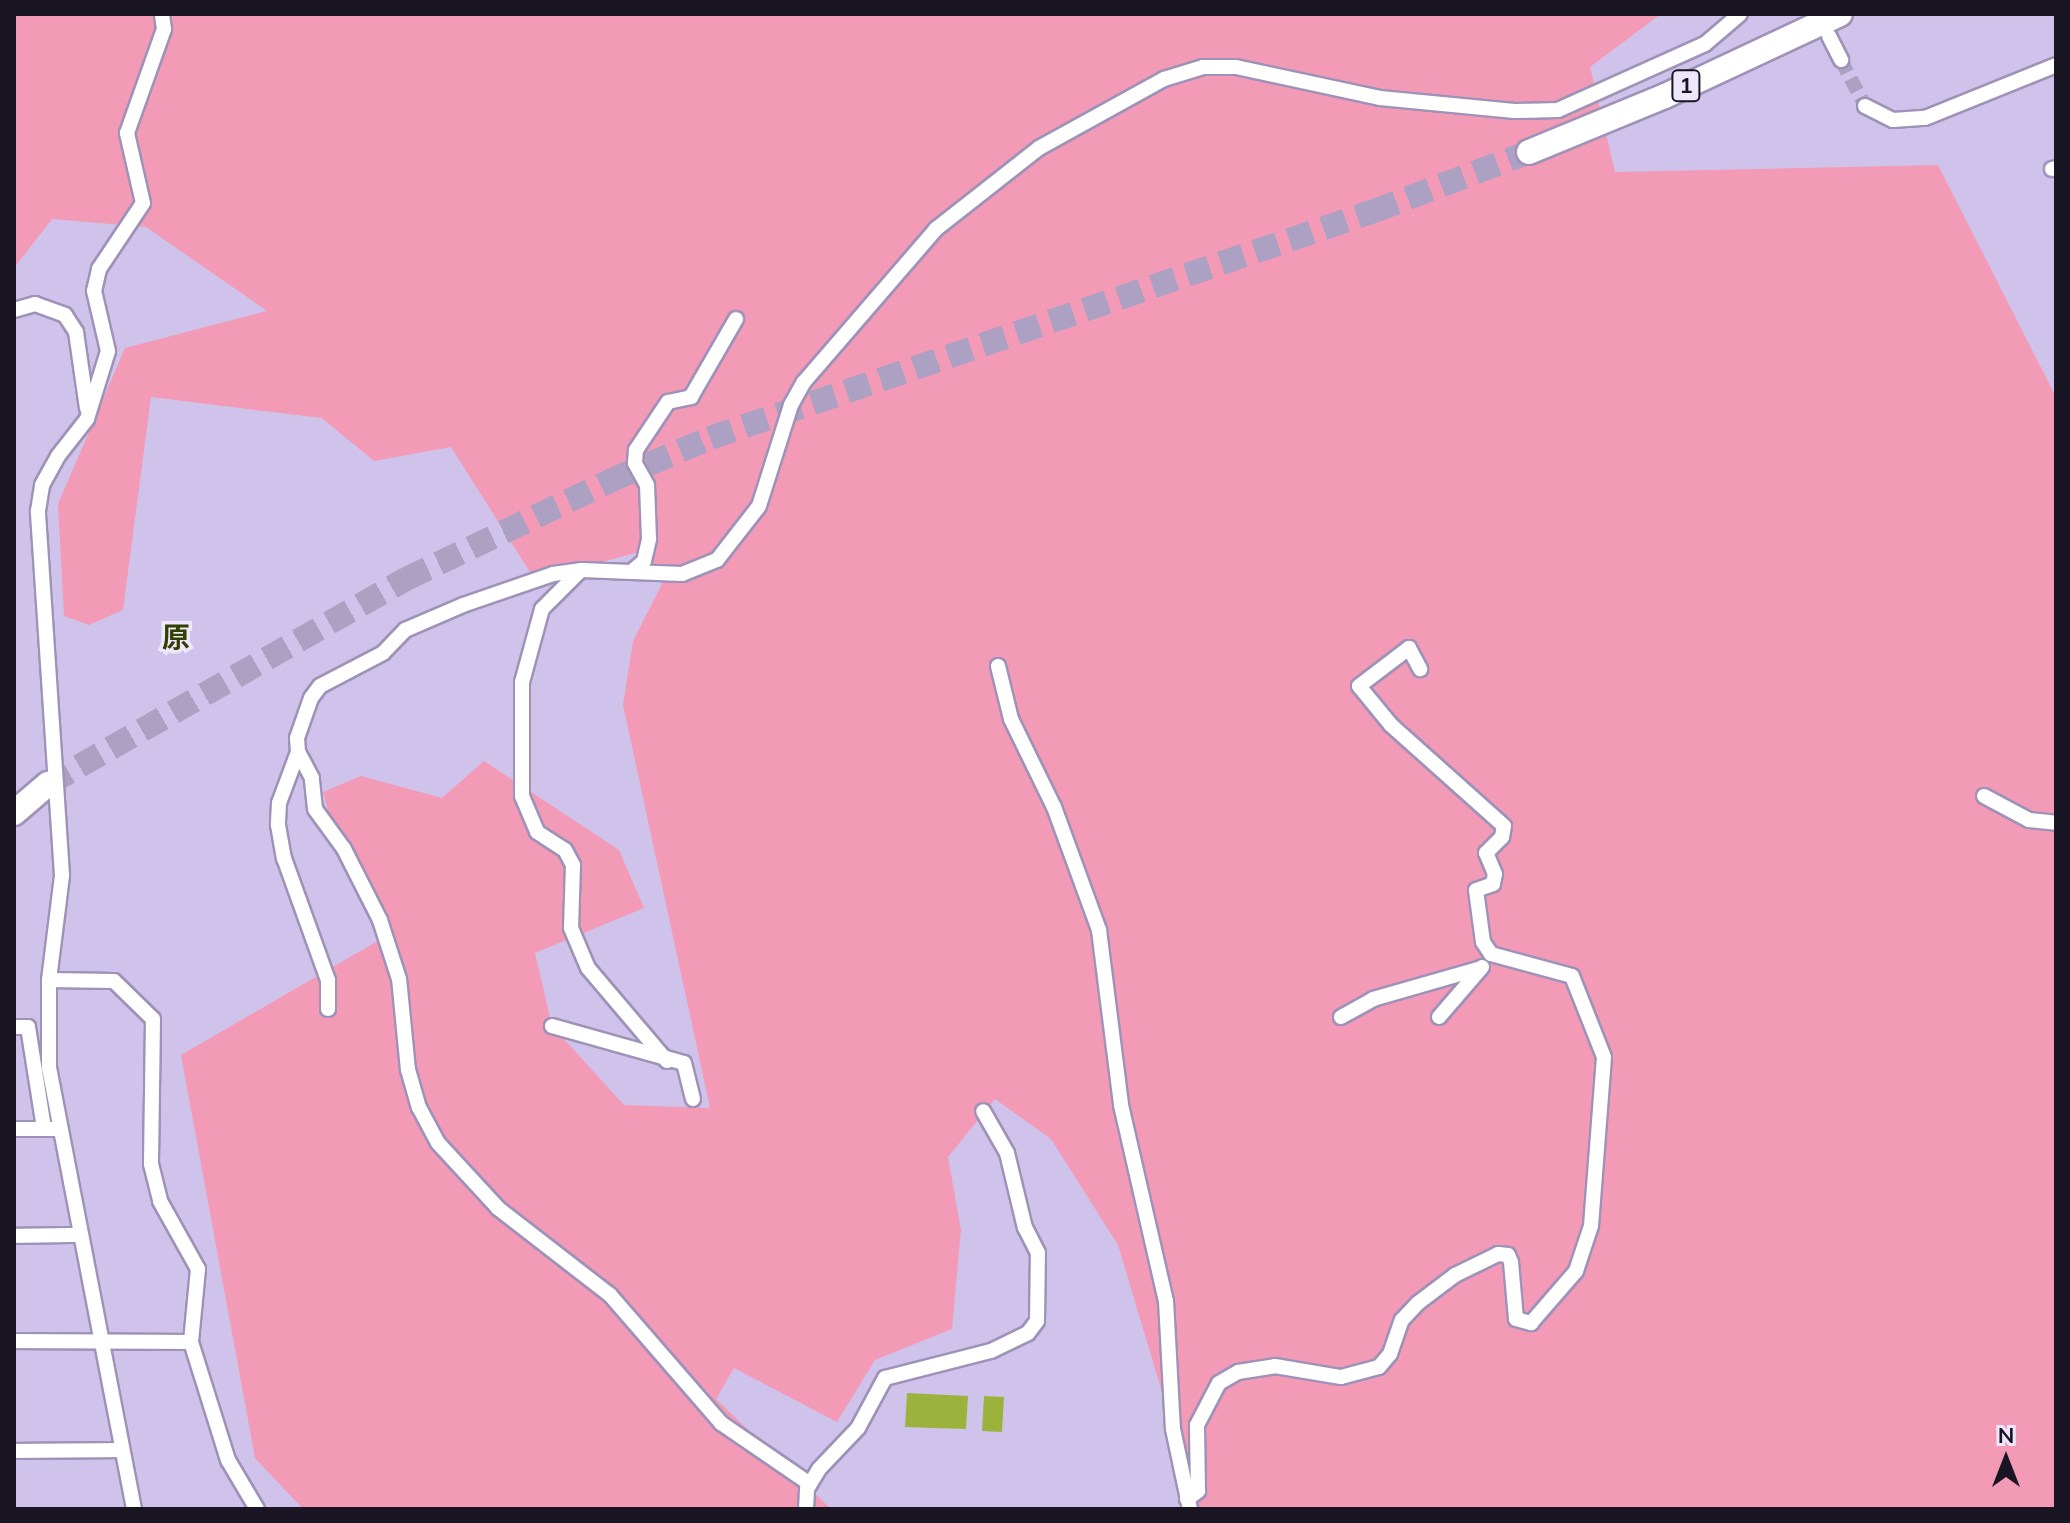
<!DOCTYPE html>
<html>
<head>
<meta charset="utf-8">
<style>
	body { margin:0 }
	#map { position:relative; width:2070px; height:1523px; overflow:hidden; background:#d0c3eb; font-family:Mulish,"Noto Sans JP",sans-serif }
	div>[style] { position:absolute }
	.green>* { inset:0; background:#f39ab6 }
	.water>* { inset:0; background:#9bb33c }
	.street-tunnel>* { height:14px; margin-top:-7px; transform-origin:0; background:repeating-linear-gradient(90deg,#aca0c3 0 14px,transparent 0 21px) }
	.highway-tunnel>* { height:24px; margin-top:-12px; transform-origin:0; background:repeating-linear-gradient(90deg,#aca0c3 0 24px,transparent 0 36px) }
	.roads { filter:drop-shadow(2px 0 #9e92b8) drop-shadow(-2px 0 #9e92b8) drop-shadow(0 2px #9e92b8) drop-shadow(0 -2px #9e92b8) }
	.street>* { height:14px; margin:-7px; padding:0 7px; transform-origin:7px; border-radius:7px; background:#fff }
	.highway>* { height:24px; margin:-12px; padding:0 12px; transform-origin:12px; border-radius:12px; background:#fff }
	span { translate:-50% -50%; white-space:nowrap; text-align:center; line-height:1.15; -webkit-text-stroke:7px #eee7fc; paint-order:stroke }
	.shield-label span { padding:2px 6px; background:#eee7fc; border:2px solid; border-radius:6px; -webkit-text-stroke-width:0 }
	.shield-label { font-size:22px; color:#1a1523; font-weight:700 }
	.quarter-label { font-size:28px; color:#333e01; font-weight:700 }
	.frame { position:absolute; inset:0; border:16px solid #1a1523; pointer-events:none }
	.north { position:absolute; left:1966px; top:1419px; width:80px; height:80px; -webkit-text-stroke:6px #eee7fc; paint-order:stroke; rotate:0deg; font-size:22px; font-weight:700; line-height:32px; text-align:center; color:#1a1523 }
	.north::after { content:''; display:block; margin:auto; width:28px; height:36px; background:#1a1523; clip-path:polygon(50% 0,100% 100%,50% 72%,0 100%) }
</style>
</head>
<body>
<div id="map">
	<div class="green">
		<div style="clip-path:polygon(14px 14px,1661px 14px,1590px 67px,1615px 172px,1938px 165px,2056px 397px,2056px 1509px,1197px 1509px,1118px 1245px,1051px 1139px,995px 1099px,948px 1157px,961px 1230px,952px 1329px,875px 1360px,837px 1422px,734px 1368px,716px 1399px,831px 1509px,302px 1508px,255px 1458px,181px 1055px,388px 935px,332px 825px,323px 792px,361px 776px,442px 798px,484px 761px,619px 850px,644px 908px,535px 953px,552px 1026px,624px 1105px,710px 1108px,623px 705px,633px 641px,667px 574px,639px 552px,535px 580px,451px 447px,374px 461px,322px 418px,151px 397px,123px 610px,89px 625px,64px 616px,58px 504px,125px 348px,267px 311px,146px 227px,52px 219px,14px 268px)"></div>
	</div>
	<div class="water">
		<div style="clip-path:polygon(907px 1393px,968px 1396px,966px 1429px,905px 1427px)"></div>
		<div style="clip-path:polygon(984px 1396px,1004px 1397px,1002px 1432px,982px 1431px)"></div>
	</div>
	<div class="street-tunnel">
		<div style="left:1841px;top:60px;width:52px;rotate:62.4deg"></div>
	</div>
	<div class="highway-tunnel">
		<div style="left:48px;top:784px;width:413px;rotate:-29.8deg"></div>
		<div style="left:406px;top:579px;width:231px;rotate:-25.7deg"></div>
		<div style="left:614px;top:479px;width:104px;rotate:-23.1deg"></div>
		<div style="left:710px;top:438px;width:702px;rotate:-18.87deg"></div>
		<div style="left:1374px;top:211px;width:166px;rotate:-20.8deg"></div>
	</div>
	<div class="roads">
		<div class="street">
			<div style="left:1829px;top:36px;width:27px;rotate:63deg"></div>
			<div style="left:1865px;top:106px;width:31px;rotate:27deg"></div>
			<div style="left:1893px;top:120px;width:32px;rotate:-4deg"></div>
			<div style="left:1925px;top:118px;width:141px;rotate:-22deg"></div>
			<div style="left:2052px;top:169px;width:4px;rotate:-14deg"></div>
			<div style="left:14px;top:310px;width:22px;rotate:-16deg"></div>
			<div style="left:35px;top:304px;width:32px;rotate:20deg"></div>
			<div style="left:65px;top:315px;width:20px;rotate:57deg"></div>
			<div style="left:76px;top:332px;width:77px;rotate:81.8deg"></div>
			<div style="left:581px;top:570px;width:55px;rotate:135deg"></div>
			<div style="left:542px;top:609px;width:76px;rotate:105.3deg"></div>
			<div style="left:522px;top:682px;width:114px;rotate:90deg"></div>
			<div style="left:522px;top:796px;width:39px;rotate:67deg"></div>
			<div style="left:537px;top:832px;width:33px;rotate:33deg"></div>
			<div style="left:565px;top:850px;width:17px;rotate:62deg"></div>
			<div style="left:573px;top:865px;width:63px;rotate:91.8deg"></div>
			<div style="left:571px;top:928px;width:43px;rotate:67deg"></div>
			<div style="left:588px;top:968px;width:122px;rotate:49.7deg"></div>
			<div style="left:631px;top:572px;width:17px;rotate:-40deg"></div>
			<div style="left:644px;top:561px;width:23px;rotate:-77deg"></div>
			<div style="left:649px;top:539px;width:54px;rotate:-92.1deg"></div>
			<div style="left:647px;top:485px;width:25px;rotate:-119deg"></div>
			<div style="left:635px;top:463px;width:13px;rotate:-86deg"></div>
			<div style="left:636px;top:450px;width:58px;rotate:-56.3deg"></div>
			<div style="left:668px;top:402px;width:24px;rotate:-12deg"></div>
			<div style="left:691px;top:397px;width:90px;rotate:-60deg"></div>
			<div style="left:998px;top:666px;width:55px;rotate:76.2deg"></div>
			<div style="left:1011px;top:719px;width:98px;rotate:64deg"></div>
			<div style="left:1054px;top:807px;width:131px;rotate:69.9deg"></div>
			<div style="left:1099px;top:930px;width:176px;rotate:82.8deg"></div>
			<div style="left:1121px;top:1105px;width:201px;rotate:77.1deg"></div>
			<div style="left:1166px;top:1301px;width:128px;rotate:86.9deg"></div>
			<div style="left:1173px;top:1429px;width:82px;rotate:78deg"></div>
			<div style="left:298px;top:752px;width:54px;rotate:110.4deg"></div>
			<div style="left:279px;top:803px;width:22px;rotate:93deg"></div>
			<div style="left:278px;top:825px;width:34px;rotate:80deg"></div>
			<div style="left:284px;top:858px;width:130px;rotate:70.2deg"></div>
			<div style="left:328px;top:980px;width:29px;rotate:90deg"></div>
			<div style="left:1984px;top:796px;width:51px;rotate:28.1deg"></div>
			<div style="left:2029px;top:820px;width:27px;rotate:6deg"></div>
			<div style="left:49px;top:980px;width:65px;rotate:0.9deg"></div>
			<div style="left:114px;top:981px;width:54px;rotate:44.3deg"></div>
			<div style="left:153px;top:1019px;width:145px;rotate:90.8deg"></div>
			<div style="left:151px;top:1164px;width:38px;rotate:76deg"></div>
			<div style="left:160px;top:1201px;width:78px;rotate:60.8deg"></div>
			<div style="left:198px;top:1269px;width:73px;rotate:95.5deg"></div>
			<div style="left:191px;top:1342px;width:124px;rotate:72.6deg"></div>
			<div style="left:228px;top:1460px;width:57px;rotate:59.4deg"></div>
			<div style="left:1341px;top:1017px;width:37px;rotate:-29deg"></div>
			<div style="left:1373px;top:999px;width:112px;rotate:-16deg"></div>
			<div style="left:1439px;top:1017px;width:66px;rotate:-49.3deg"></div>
			<div style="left:552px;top:1026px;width:137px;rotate:15.7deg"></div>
			<div style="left:684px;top:1063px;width:37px;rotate:76deg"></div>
			<div style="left:14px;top:1027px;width:14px"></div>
			<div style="left:28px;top:1027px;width:102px;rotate:81deg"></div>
			<div style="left:14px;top:1129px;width:40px"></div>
			<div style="left:14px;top:1236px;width:65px;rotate:-0.9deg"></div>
			<div style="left:14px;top:1341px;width:177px;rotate:0.3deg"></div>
			<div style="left:14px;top:1451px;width:107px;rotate:-0.5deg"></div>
			<div style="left:810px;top:1484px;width:108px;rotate:-145.6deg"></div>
			<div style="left:721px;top:1423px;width:169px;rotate:-130.9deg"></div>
			<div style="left:610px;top:1295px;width:142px;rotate:-142.2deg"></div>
			<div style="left:498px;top:1208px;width:88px;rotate:-132.7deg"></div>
			<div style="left:438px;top:1143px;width:40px;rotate:-118deg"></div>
			<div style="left:419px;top:1108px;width:40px;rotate:-106deg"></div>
			<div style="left:408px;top:1070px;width:91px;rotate:-95.6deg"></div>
			<div style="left:399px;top:979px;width:62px;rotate:-107.9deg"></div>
			<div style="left:380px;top:920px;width:80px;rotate:-116.9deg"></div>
			<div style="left:344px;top:849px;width:49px;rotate:-125.9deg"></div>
			<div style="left:315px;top:809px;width:31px;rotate:-96deg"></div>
			<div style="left:312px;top:778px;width:30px;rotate:-118deg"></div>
			<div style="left:298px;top:752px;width:14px;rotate:-94deg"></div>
			<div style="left:297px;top:738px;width:42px;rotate:-70.7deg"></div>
			<div style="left:311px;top:698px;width:15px;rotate:-53deg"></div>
			<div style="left:320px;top:686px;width:71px;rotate:-27.6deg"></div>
			<div style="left:383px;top:653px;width:32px;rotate:-46deg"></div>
			<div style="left:405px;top:630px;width:63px;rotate:-23.3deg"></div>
			<div style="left:463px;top:605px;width:95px;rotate:-19deg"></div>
			<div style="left:553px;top:574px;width:29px;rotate:-8deg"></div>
			<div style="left:582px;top:570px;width:100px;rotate:2.3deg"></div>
			<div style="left:682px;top:574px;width:38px;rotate:-22deg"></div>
			<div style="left:717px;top:560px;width:68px;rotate:-52.1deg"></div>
			<div style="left:759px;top:506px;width:106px;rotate:-72.4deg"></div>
			<div style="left:791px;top:405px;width:26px;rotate:-61deg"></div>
			<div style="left:804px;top:382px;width:202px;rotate:-49.2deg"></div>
			<div style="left:936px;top:229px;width:131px;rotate:-38.2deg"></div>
			<div style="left:1039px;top:148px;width:143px;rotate:-28.9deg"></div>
			<div style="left:1164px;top:79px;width:41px;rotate:-17.1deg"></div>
			<div style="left:1203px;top:67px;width:33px"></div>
			<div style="left:1236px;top:67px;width:147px;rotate:12.1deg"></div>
			<div style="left:1380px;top:98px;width:135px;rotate:5.5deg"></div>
			<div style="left:1514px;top:111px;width:44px;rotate:-1.3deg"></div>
			<div style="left:1558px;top:110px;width:161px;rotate:-24.2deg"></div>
			<div style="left:1705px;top:44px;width:46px;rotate:-40.6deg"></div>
			<div style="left:1187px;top:1499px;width:14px;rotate:-36deg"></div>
			<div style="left:1198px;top:1491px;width:66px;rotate:-90.9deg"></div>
			<div style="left:1197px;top:1425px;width:47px;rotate:-62.4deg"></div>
			<div style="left:1219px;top:1383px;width:22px;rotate:-30deg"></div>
			<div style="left:1238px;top:1372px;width:37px;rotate:-9deg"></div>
			<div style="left:1275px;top:1366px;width:67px;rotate:9.5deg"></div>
			<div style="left:1341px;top:1377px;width:39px;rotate:-15deg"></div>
			<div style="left:1379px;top:1367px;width:17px;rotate:-50deg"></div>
			<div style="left:1390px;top:1354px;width:36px;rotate:-71deg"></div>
			<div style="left:1402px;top:1320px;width:23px;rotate:-47deg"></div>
			<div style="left:1418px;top:1303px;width:46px;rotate:-37.1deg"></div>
			<div style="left:1455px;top:1275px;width:48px;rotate:-26deg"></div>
			<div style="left:1498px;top:1254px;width:10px;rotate:6deg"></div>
			<div style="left:1508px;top:1255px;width:8px;rotate:67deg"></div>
			<div style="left:1511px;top:1262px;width:57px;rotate:85deg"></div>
			<div style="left:1516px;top:1319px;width:16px;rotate:15deg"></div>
			<div style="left:1531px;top:1323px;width:69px;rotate:-49.1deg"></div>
			<div style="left:1576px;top:1271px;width:47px;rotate:-71.6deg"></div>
			<div style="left:1591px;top:1226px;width:169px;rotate:-85.6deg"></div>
			<div style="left:1604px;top:1057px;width:87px;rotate:-111.6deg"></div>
			<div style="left:1572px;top:976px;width:84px;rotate:-164.8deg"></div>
			<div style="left:1491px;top:954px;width:14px;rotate:-124deg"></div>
			<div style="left:1483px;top:942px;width:52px;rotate:-97.7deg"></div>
			<div style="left:1476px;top:890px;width:18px;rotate:-19deg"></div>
			<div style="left:1493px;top:884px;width:10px;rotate:-79deg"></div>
			<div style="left:1495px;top:874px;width:23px;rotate:-113deg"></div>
			<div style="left:1486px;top:853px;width:23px;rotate:-45deg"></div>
			<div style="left:1502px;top:837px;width:11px;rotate:-80deg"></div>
			<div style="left:1504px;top:826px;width:152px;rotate:-138.2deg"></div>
			<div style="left:1391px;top:725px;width:50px;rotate:-129.4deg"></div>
			<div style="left:1359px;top:686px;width:63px;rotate:-37.2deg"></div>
			<div style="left:1409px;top:648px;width:24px;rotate:62deg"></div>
			<div style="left:134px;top:1509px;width:449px;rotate:-100.9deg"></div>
			<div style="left:49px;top:1068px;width:88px;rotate:-90deg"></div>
			<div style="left:49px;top:980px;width:106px;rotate:-82.9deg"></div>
			<div style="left:62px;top:875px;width:365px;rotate:-93.8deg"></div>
			<div style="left:38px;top:511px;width:26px;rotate:-81deg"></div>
			<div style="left:42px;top:485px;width:33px;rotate:-61deg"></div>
			<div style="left:58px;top:456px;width:47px;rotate:-51.9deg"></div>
			<div style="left:87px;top:419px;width:71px;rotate:-72.8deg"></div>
			<div style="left:108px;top:351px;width:62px;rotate:-103.1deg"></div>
			<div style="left:94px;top:291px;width:23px;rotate:-77deg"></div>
			<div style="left:99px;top:269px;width:79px;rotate:-56.3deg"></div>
			<div style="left:143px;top:203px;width:72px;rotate:-102.9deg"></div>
			<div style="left:127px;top:133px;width:110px;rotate:-70.4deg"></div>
			<div style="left:164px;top:29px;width:15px;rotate:-98deg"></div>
			<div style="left:806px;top:1509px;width:20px;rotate:-87deg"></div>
			<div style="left:807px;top:1489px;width:23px;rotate:-59deg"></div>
			<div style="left:819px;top:1469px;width:57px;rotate:-46.4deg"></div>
			<div style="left:858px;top:1428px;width:57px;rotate:-61.6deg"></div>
			<div style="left:885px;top:1378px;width:109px;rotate:-14.3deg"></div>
			<div style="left:991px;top:1351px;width:41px;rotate:-25.9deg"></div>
			<div style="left:1028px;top:1333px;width:15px;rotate:-53deg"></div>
			<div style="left:1037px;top:1321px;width:68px;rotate:-89.2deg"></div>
			<div style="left:1038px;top:1253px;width:28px;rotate:-117deg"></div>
			<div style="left:1025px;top:1228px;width:77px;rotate:-103.5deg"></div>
			<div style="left:1007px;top:1153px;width:48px;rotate:-119.7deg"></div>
		</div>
		<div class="highway">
			<div style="left:1529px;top:152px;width:147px;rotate:-22.4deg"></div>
			<div style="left:1665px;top:96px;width:193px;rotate:-25.1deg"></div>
			<div style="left:14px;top:813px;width:45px;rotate:-40.5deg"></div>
		</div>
	</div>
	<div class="shield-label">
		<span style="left:1686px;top:86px">1</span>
	</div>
	<div class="quarter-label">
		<span style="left:176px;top:637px">原</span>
	</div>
	<div class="frame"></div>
	<div class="north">N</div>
</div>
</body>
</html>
